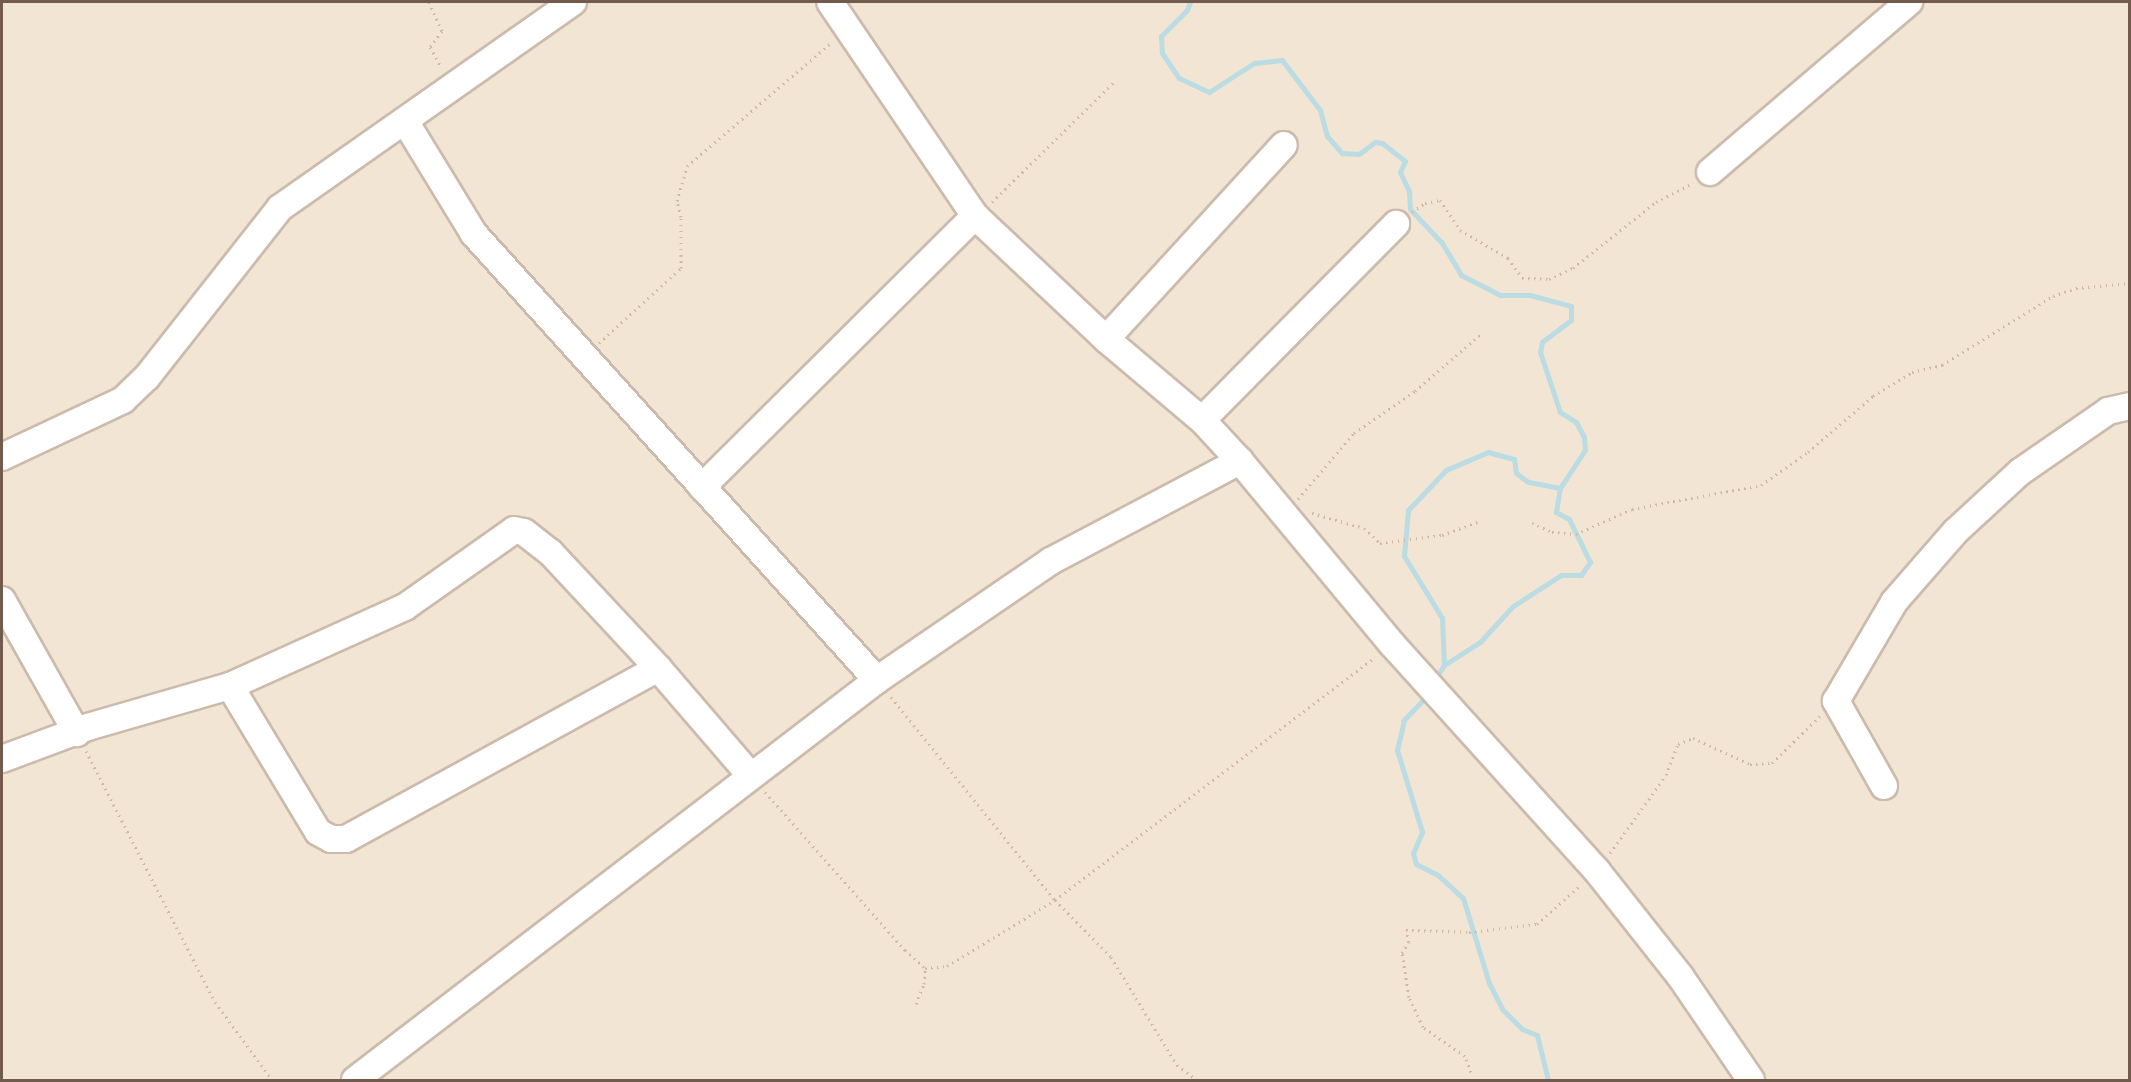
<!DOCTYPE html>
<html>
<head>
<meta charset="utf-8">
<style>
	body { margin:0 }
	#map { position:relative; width:2131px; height:1082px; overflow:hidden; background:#fbf3e5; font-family:"Open Sans",sans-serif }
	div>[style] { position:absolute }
	.residential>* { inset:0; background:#f2e5d4 }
	.stream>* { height:5px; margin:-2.5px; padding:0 2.5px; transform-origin:2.5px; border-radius:2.5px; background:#bbdce3 }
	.path>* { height:3px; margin-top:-1.5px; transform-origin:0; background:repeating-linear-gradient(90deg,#d3b7a1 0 1.5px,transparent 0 6px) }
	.roads { filter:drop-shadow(2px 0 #ccbbac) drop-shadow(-2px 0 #ccbbac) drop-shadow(0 2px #ccbbac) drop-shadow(0 -2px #ccbbac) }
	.minor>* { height:26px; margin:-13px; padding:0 13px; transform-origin:13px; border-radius:13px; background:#fff }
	span { translate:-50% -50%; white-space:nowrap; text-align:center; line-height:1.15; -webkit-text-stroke:4.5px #fef7eb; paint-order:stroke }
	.frame { position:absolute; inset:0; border:3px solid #725b4c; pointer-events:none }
</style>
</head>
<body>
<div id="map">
	<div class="residential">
		<div style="clip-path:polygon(2px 2px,2129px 2px,2129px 1080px,2px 1080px)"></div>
	</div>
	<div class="stream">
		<div style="left:1190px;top:2px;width:9px;rotate:111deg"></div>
		<div style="left:1187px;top:10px;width:37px;rotate:135deg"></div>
		<div style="left:1161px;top:36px;width:17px;rotate:87deg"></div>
		<div style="left:1162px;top:53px;width:30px;rotate:56deg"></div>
		<div style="left:1179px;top:78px;width:33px;rotate:25deg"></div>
		<div style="left:1209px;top:92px;width:54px;rotate:-32.8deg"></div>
		<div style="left:1254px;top:63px;width:28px;rotate:-6deg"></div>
		<div style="left:1282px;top:60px;width:63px;rotate:52.8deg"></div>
		<div style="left:1320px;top:110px;width:27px;rotate:75deg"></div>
		<div style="left:1327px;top:136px;width:23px;rotate:49deg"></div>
		<div style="left:1342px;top:153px;width:17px;rotate:3deg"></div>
		<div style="left:1359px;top:154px;width:20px;rotate:-37deg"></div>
		<div style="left:1375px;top:142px;width:7px;rotate:8deg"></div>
		<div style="left:1382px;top:143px;width:29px;rotate:38deg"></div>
		<div style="left:1405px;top:161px;width:12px;rotate:114deg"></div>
		<div style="left:1400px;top:172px;width:21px;rotate:65deg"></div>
		<div style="left:1409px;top:191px;width:18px;rotate:87deg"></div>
		<div style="left:1410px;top:209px;width:47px;rotate:46.7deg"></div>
		<div style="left:1442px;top:243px;width:37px;rotate:59deg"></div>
		<div style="left:1461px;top:275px;width:44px;rotate:27.1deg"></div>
		<div style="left:1500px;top:295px;width:30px"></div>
		<div style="left:1530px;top:295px;width:42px;rotate:15deg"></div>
		<div style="left:1571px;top:306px;width:14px;rotate:90deg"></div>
		<div style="left:1571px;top:320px;width:36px;rotate:143deg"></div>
		<div style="left:1542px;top:342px;width:10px;rotate:101deg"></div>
		<div style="left:1540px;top:352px;width:63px;rotate:71.6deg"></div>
		<div style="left:1560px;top:412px;width:19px;rotate:32deg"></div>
		<div style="left:1576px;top:422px;width:17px;rotate:62deg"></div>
		<div style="left:1584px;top:437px;width:13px;rotate:86deg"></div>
		<div style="left:1585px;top:450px;width:45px;rotate:123.3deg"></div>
		<div style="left:1560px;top:488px;width:33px;rotate:-169deg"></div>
		<div style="left:1528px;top:482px;width:15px;rotate:-143deg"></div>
		<div style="left:1516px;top:473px;width:14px;rotate:-98deg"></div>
		<div style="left:1514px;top:459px;width:27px;rotate:-165deg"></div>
		<div style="left:1488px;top:452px;width:46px;rotate:156.8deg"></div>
		<div style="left:1446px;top:470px;width:55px;rotate:133.5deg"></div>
		<div style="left:1408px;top:510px;width:46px;rotate:95deg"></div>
		<div style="left:1404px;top:556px;width:73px;rotate:58.5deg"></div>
		<div style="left:1442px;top:618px;width:47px;rotate:87.6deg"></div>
		<div style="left:1439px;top:673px;width:9px;rotate:-58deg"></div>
		<div style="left:1444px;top:665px;width:43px;rotate:-32.6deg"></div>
		<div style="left:1480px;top:642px;width:49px;rotate:-47.5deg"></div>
		<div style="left:1513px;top:606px;width:57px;rotate:-32.9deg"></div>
		<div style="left:1561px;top:575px;width:20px"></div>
		<div style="left:1581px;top:575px;width:16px;rotate:-55deg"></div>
		<div style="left:1590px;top:562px;width:48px;rotate:-116deg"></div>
		<div style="left:1569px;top:519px;width:15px;rotate:-152deg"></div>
		<div style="left:1556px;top:512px;width:24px;rotate:-81deg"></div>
		<div style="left:1423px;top:700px;width:28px;rotate:134deg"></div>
		<div style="left:1404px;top:720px;width:31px;rotate:103deg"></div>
		<div style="left:1397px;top:750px;width:86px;rotate:73deg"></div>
		<div style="left:1422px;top:832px;width:23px;rotate:113deg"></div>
		<div style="left:1413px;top:853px;width:11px;rotate:75deg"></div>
		<div style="left:1416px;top:864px;width:25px;rotate:27deg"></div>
		<div style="left:1438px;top:875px;width:34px;rotate:43deg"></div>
		<div style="left:1463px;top:898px;width:89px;rotate:73deg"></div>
		<div style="left:1489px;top:983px;width:30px;rotate:63deg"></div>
		<div style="left:1503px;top:1010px;width:27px;rotate:45deg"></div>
		<div style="left:1522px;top:1029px;width:16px;rotate:22deg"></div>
		<div style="left:1537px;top:1035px;width:46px;rotate:76.3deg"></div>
	</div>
	<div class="path">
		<div style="left:429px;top:2px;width:32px;rotate:66deg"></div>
		<div style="left:442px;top:31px;width:20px;rotate:127deg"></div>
		<div style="left:430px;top:47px;width:23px;rotate:61deg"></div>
		<div style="left:992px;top:202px;width:171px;rotate:-44.5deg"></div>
		<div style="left:1412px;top:212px;width:16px;rotate:-35deg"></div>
		<div style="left:1425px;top:203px;width:15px;rotate:-11deg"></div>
		<div style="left:1440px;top:200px;width:36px;rotate:56deg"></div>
		<div style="left:1460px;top:230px;width:56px;rotate:30.3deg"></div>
		<div style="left:1508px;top:258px;width:24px;rotate:55deg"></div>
		<div style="left:1522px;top:278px;width:27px;rotate:2deg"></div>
		<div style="left:1549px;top:279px;width:26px;rotate:-25deg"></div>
		<div style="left:1573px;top:268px;width:106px;rotate:-38.5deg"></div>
		<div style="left:1656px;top:202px;width:42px;rotate:-27.2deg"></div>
		<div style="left:599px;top:343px;width:111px;rotate:-42.4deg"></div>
		<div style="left:681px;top:268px;width:51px;rotate:-90deg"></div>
		<div style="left:681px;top:217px;width:16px;rotate:-104deg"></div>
		<div style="left:677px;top:201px;width:36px;rotate:-74deg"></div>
		<div style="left:687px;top:166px;width:191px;rotate:-40.5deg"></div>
		<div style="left:1298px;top:499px;width:87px;rotate:-49.7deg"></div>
		<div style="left:1354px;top:433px;width:74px;rotate:-34.5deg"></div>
		<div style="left:1415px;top:391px;width:90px;rotate:-40.9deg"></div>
		<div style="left:1312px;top:513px;width:54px;rotate:16.1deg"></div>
		<div style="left:1364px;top:528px;width:22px;rotate:43deg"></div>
		<div style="left:1380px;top:543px;width:63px;rotate:-7.4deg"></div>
		<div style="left:1442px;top:535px;width:40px;rotate:-20.2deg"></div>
		<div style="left:1532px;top:523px;width:22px;rotate:24deg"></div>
		<div style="left:1552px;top:532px;width:24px;rotate:5deg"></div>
		<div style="left:1576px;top:534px;width:61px;rotate:-24.1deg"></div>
		<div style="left:1632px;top:509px;width:131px;rotate:-10.5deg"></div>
		<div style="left:1761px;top:485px;width:57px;rotate:-35.1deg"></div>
		<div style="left:1808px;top:452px;width:86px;rotate:-40.7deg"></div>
		<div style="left:1873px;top:396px;width:46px;rotate:-31.6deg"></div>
		<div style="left:1912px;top:372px;width:31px;rotate:-13deg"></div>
		<div style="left:1942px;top:365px;width:131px;rotate:-31.9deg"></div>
		<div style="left:2053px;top:296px;width:24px;rotate:-19deg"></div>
		<div style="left:2076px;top:288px;width:54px;rotate:-5.3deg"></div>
		<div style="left:891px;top:697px;width:261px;rotate:51.1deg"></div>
		<div style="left:1055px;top:900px;width:80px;rotate:45.5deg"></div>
		<div style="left:1111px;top:957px;width:127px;rotate:58.6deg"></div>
		<div style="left:1177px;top:1065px;width:25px;rotate:37deg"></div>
		<div style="left:86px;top:751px;width:282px;rotate:62.8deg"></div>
		<div style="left:215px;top:1002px;width:97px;rotate:53.8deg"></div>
		<div style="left:765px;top:792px;width:211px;rotate:48.5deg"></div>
		<div style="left:905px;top:950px;width:27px;rotate:42deg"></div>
		<div style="left:925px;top:968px;width:22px;rotate:-5deg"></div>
		<div style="left:947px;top:966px;width:127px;rotate:-31.4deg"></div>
		<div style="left:1055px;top:900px;width:402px;rotate:-37.2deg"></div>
		<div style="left:1610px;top:853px;width:96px;rotate:-54.3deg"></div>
		<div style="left:1666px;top:775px;width:33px;rotate:-69deg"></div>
		<div style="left:1678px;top:744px;width:16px;rotate:-22deg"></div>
		<div style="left:1693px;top:738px;width:63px;rotate:24.5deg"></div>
		<div style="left:1750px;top:764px;width:22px;rotate:-3deg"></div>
		<div style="left:1772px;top:763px;width:67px;rotate:-44.4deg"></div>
		<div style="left:916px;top:1004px;width:22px;rotate:-68deg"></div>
		<div style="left:924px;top:984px;width:16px;rotate:-86deg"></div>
		<div style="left:1471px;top:1072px;width:17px;rotate:-111deg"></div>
		<div style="left:1465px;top:1056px;width:51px;rotate:-145.4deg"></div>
		<div style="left:1423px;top:1027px;width:33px;rotate:-115deg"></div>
		<div style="left:1409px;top:997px;width:45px;rotate:-99deg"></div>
		<div style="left:1402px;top:953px;width:13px;rotate:-58deg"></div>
		<div style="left:1409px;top:942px;width:12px;rotate:-104deg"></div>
		<div style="left:1406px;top:930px;width:63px;rotate:1.8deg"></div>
		<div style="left:1469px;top:932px;width:68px;rotate:-6.7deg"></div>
		<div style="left:1537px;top:924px;width:60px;rotate:-41.6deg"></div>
	</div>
	<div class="roads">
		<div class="minor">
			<div style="left:405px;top:121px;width:132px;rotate:58.6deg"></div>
			<div style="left:474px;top:234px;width:601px;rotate:47.9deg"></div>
			<div style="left:1710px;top:172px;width:262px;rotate:-40.5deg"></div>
			<div style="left:975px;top:216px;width:180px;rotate:43.2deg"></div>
			<div style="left:1106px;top:339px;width:126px;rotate:40.2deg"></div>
			<div style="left:1202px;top:420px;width:56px;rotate:47.2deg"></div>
			<div style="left:1240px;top:461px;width:238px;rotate:50.3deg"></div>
			<div style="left:1392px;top:644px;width:306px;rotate:47.9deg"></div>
			<div style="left:1597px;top:871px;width:134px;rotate:51.7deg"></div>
			<div style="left:1680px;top:976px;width:126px;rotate:55.7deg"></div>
			<div style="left:1106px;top:339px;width:263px;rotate:-47.5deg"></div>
			<div style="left:1202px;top:420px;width:276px;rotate:-45.3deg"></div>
			<div style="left:2px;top:457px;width:134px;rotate:-25.2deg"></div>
			<div style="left:123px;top:400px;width:33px;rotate:-44deg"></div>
			<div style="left:147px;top:377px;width:215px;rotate:-51.8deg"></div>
			<div style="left:280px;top:208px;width:358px;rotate:-35.1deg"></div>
			<div style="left:702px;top:487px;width:385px;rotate:-44.8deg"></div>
			<div style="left:975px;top:216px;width:258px;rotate:-124.1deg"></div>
			<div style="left:2px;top:600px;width:153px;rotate:60.6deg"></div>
			<div style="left:230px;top:686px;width:192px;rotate:-24.3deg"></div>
			<div style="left:405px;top:607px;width:133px;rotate:-35.2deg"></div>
			<div style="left:514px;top:530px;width:10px;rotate:11deg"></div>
			<div style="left:524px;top:532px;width:33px;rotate:38deg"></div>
			<div style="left:550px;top:552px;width:158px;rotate:47deg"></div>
			<div style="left:2px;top:759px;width:92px;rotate:-20.4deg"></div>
			<div style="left:88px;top:727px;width:148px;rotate:-16.1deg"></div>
			<div style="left:230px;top:686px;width:170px;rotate:58.9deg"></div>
			<div style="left:318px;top:832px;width:15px;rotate:28deg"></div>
			<div style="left:331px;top:839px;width:15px"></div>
			<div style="left:346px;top:839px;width:356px;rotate:-28.7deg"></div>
			<div style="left:658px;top:668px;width:141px;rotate:49.3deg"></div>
			<div style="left:1884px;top:786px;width:98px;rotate:-119.5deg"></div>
			<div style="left:1836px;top:701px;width:115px;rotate:-59.6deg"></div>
			<div style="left:1894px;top:602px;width:94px;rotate:-48.9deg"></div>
			<div style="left:1956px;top:531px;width:87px;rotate:-42.7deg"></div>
			<div style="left:2020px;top:472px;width:107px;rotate:-34.7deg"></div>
			<div style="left:2108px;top:411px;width:23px;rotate:-13deg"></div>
			<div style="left:355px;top:1080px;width:658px;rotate:-37.46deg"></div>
			<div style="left:877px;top:680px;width:211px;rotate:-34.4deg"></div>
			<div style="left:1051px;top:561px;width:214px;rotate:-27.9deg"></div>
		</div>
	</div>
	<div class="frame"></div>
</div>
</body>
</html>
